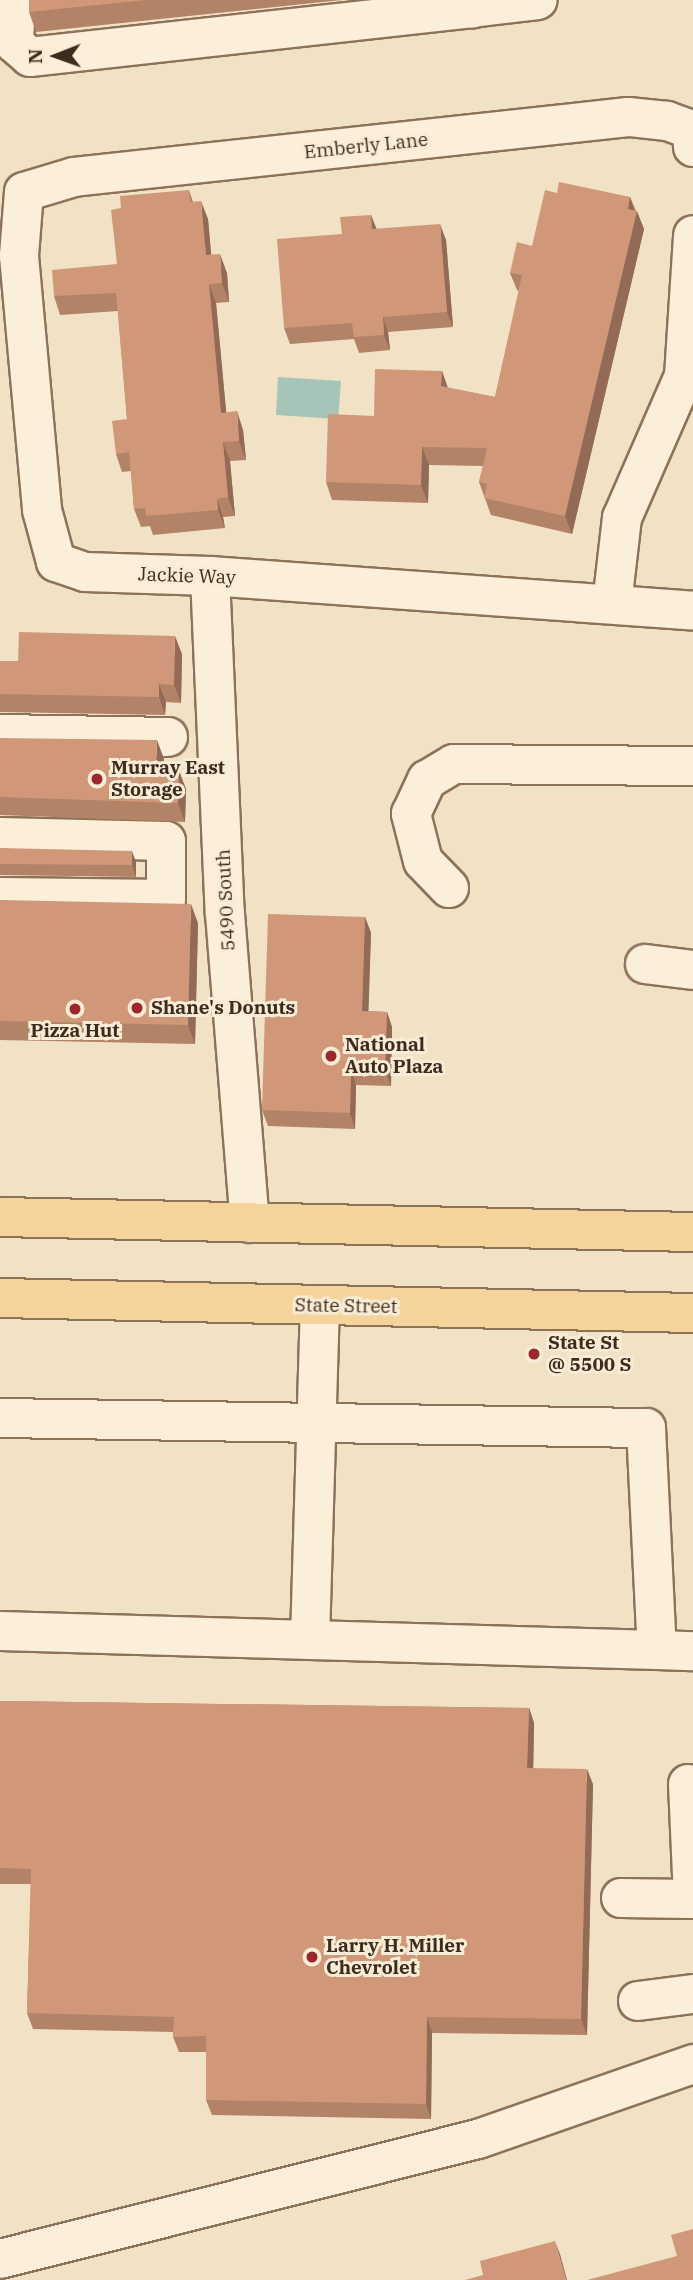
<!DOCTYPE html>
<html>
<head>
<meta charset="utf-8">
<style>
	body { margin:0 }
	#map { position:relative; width:693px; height:2280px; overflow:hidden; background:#f1e1c5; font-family:"IBM Plex Serif",serif }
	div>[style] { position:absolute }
	.water>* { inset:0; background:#a7c4b9 }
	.roads { filter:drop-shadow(2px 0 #8d725a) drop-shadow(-2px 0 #8d725a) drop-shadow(0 2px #8d725a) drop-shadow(0 -2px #8d725a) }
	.minor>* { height:38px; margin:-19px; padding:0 19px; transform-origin:19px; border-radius:19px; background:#fbefd9 }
	.major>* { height:38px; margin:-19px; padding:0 19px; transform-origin:19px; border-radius:19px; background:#f5d49b }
	.wall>* { inset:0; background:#b38368 }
	.shaded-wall>* { inset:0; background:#926a55 }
	.building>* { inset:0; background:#d09879 }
	.dots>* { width:19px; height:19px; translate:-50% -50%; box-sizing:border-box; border:4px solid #f7ecd5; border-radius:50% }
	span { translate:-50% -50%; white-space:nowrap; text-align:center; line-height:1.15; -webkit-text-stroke:6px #f7ecd5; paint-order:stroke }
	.street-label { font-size:19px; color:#3c2b1e }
	.poi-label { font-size:19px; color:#3c2b1e; font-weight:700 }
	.left { translate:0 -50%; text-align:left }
	.north { position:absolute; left:21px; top:21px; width:70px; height:70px; -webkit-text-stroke:5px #f7ecd5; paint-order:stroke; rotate:269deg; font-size:19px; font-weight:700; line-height:28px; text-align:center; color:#3c2b1e }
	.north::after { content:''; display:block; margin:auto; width:24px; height:32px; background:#3c2b1e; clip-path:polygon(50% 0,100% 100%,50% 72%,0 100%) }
</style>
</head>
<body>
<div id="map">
	<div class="water">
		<div style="clip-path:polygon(278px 377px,341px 381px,338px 419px,276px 415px)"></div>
	</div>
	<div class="roads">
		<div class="minor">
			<div style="left:16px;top:0;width:43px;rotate:92.7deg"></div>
			<div style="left:14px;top:43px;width:21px;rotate:41deg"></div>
			<div style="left:30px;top:57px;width:445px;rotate:-6.3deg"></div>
			<div style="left:469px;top:0;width:9px;rotate:69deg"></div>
			<div style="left:472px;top:8px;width:66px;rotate:-6.9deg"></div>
			<div style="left:693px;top:147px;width:17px;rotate:-93deg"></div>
			<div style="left:692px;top:130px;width:27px;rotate:-160deg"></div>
			<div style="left:667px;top:121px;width:39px;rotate:-174deg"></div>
			<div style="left:628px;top:117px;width:557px;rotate:173.82deg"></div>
			<div style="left:74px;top:177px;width:52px;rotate:163.3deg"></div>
			<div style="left:24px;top:192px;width:64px;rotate:94.5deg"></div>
			<div style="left:19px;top:256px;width:255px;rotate:84.8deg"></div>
			<div style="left:42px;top:510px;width:54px;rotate:74.9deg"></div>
			<div style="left:56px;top:562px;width:31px;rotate:19deg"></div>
			<div style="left:85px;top:572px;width:125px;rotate:1.8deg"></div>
			<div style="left:210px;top:576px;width:484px;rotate:4.1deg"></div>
			<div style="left:210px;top:576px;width:338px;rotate:87.5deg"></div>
			<div style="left:225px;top:914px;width:310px;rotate:85.4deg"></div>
			<div style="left:612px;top:604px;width:87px;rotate:-83.4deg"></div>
			<div style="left:622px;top:518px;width:155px;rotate:-66.4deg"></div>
			<div style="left:684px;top:376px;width:141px;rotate:-86.3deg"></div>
			<div style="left:0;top:734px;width:168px;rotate:1deg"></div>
			<div style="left:0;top:837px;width:166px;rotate:1.4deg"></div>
			<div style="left:166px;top:841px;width:58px;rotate:90deg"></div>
			<div style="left:166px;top:899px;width:166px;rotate:-179.3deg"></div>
			<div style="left:449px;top:888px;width:37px;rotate:-134deg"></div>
			<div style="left:423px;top:861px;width:49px;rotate:-104.3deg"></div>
			<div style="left:411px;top:814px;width:38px;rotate:-65deg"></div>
			<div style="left:427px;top:780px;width:31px;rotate:-31deg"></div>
			<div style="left:454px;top:764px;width:239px;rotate:0.5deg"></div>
			<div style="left:645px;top:964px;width:48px;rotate:7.1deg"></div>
			<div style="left:0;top:1418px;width:646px;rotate:0.89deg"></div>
			<div style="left:646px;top:1428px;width:222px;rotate:87.2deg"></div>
			<div style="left:657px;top:1650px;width:657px;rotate:-178.34deg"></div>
			<div style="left:310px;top:1640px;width:335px;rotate:-88.3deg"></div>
			<div style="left:657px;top:1650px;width:36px;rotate:2deg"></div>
			<div style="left:688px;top:1784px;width:115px;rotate:87.5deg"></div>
			<div style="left:621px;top:1898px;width:69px;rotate:0.8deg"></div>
			<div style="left:638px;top:2001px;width:55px;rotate:-7.3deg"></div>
			<div style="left:0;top:2259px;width:493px;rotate:-14.1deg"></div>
			<div style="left:478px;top:2139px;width:228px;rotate:-19.2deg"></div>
		</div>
		<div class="major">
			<div style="left:0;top:1217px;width:693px;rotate:1.24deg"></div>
			<div style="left:0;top:1298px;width:693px;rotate:1.24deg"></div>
		</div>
	</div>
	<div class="wall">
		<div style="clip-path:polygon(29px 0,342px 0,36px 32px,29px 12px)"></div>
		<div style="clip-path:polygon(189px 190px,193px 202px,208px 219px,211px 255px,227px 273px,229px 302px,216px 303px,223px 379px,226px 412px,243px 430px,246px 460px,230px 461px,235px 516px,223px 517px,225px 528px,153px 535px,150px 526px,141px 527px,134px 509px,131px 471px,122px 472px,116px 454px,127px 419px,118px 311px,60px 315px,54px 296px,117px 264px,121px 208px)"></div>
		<div style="clip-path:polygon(557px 193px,630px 197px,644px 229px,572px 534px,491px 515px,479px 482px,483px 466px,429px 465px,428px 503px,332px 500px,326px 482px,374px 416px,442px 371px,448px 388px,495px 397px,519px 291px,517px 290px,510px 273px,532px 246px)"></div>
		<div style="clip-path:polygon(371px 215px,376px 229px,446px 240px,453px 327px,388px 332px,390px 350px,359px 353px,354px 339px,290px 344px,284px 328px,342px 234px)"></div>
		<div style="clip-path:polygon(182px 654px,181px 703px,166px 702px,165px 715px,0 712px,0 661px,18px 661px)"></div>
		<div style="clip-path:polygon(0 738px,164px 759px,163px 771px,179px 771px,186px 789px,185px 822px,0 815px)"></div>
		<div style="clip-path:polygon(0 848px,136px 862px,136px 877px,0 875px)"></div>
		<div style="clip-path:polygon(0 900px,198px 923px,195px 1044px,0 1040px)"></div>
		<div style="clip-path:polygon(365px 917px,371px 933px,368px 1011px,387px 1012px,392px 1027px,391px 1086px,356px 1085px,355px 1129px,268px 1126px,262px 1110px)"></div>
		<div style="clip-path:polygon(0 1701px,529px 1708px,534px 1723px,533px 1768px,593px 1784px,587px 2035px,432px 2033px,431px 2119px,212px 2115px,206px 2100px,206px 2052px,179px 2052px,173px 2037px,173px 2032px,33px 2029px,27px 2013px,31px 1884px,0 1884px)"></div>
	</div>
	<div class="shaded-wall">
		<div style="clip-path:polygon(630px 197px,636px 215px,637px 211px,644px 229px,572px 534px,565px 516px)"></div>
		<div style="clip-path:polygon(201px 201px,208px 219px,213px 274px,206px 255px)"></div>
		<div style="clip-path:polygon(371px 215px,377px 230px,372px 229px)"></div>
		<div style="clip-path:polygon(440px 224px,446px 240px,453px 327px,447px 312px)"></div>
		<div style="clip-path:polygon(220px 254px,227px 273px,229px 302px,222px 283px)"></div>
		<div style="clip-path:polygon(209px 284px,216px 303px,228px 431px,221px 413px)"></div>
		<div style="clip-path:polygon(383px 317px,388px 332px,390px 350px,384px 335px)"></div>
		<div style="clip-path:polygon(442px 371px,448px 389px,441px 386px)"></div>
		<div style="clip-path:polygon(237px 411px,243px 430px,246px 460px,239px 441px)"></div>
		<div style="clip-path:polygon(223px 442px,230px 461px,235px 516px,228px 497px)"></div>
		<div style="clip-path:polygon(422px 447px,429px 465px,428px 503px,421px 485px)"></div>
		<div style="clip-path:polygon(217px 499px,223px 517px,225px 528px,218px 510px)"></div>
		<div style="clip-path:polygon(175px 636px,182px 654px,181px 703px,174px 685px)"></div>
		<div style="clip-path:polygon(159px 684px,166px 702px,165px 715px,159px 697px)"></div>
		<div style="clip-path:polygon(157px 740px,164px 759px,162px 789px,156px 770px)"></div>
		<div style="clip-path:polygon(179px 771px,186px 789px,185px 822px,178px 803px)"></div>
		<div style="clip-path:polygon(132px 851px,136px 862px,136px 877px,132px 865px)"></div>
		<div style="clip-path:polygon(191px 904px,198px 923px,195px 1044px,188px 1025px)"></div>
		<div style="clip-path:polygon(365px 917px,371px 933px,368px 1027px,362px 1011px)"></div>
		<div style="clip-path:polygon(387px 1012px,392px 1027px,391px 1086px,385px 1070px)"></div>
		<div style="clip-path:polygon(351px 1069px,356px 1085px,355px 1129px,350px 1113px)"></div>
		<div style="clip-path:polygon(529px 1708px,534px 1723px,533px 1784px,527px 1768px)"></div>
		<div style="clip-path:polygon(587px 1769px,593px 1784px,587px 2035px,581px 2019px)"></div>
		<div style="clip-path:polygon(427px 2017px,432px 2033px,431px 2119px,426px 2104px)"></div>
		<div style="clip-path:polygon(555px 2241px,560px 2254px,567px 2280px,566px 2280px)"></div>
	</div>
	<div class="building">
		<div style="clip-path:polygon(29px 0,146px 0,29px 12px)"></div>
		<div style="clip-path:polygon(559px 182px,630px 197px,628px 209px,637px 211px,565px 516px,484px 498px,487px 484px,479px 482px,487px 448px,422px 447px,421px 485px,326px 482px,328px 414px,374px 416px,375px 369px,442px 371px,441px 386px,495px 397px,522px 275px,510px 273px,517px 242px,532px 246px,545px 190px,557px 193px)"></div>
		<div style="clip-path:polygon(189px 190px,190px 202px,201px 201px,206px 255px,220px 254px,222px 283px,209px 284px,216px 361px,221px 413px,237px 411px,239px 441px,223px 442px,228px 497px,217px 499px,218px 510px,146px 516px,145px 508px,134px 509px,129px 452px,116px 454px,112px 421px,127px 419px,116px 293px,54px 296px,52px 270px,117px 264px,111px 210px,121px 208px,120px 196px)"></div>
		<div style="clip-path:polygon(371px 215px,372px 229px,440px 224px,447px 312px,383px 317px,384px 335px,354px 337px,352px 323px,284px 328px,277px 239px,342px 234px,340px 217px)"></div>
		<div style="clip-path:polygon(19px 632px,175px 636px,174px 685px,159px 684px,159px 697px,0 694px,0 661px,18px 661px)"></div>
		<div style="clip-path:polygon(0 738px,157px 740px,156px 770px,179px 771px,178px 803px,0 797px)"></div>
		<div style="clip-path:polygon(0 848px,132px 851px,132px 865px,0 864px)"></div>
		<div style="clip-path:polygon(0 900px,191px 904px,188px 1025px,0 1021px)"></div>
		<div style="clip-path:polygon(268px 914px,365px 917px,362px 1011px,387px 1012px,385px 1070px,351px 1069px,350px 1113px,262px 1110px)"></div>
		<div style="clip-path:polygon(0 1701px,529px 1708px,527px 1768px,587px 1769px,581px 2019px,427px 2017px,426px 2104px,206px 2100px,206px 2036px,173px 2037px,174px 2017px,27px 2013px,31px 1869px,0 1868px)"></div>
		<div style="clip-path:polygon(693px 2229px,693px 2280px,587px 2280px,677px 2256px,671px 2235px)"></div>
		<div style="clip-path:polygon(555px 2241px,566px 2280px,465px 2280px,483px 2275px,480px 2261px)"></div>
	</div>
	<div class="dots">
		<div style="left:97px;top:779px;background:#9f262e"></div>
		<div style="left:137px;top:1008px;background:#9f262e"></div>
		<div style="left:75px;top:1009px;background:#9f262e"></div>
		<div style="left:331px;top:1056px;background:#9f262e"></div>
		<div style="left:534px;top:1354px;background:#9f262e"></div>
		<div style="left:312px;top:1957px;background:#9f262e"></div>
	</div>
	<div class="street-label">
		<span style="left:366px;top:146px;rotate:-6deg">Emberly Lane</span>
		<span style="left:187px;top:576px;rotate:2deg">Jackie Way</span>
		<span style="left:226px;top:900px;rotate:-93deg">5490 South</span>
		<span style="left:346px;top:1306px;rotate:1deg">State Street</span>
	</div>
	<div class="poi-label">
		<span class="left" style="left:111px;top:779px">Murray East<br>Storage</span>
		<span class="left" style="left:151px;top:1008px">Shane's Donuts</span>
		<span style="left:75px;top:1031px">Pizza Hut</span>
		<span class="left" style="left:345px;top:1056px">National<br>Auto Plaza</span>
		<span class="left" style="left:548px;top:1354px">State St<br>@ 5500 S</span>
		<span class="left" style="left:326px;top:1957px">Larry H. Miller<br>Chevrolet</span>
	</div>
	<div class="north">N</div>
</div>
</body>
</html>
